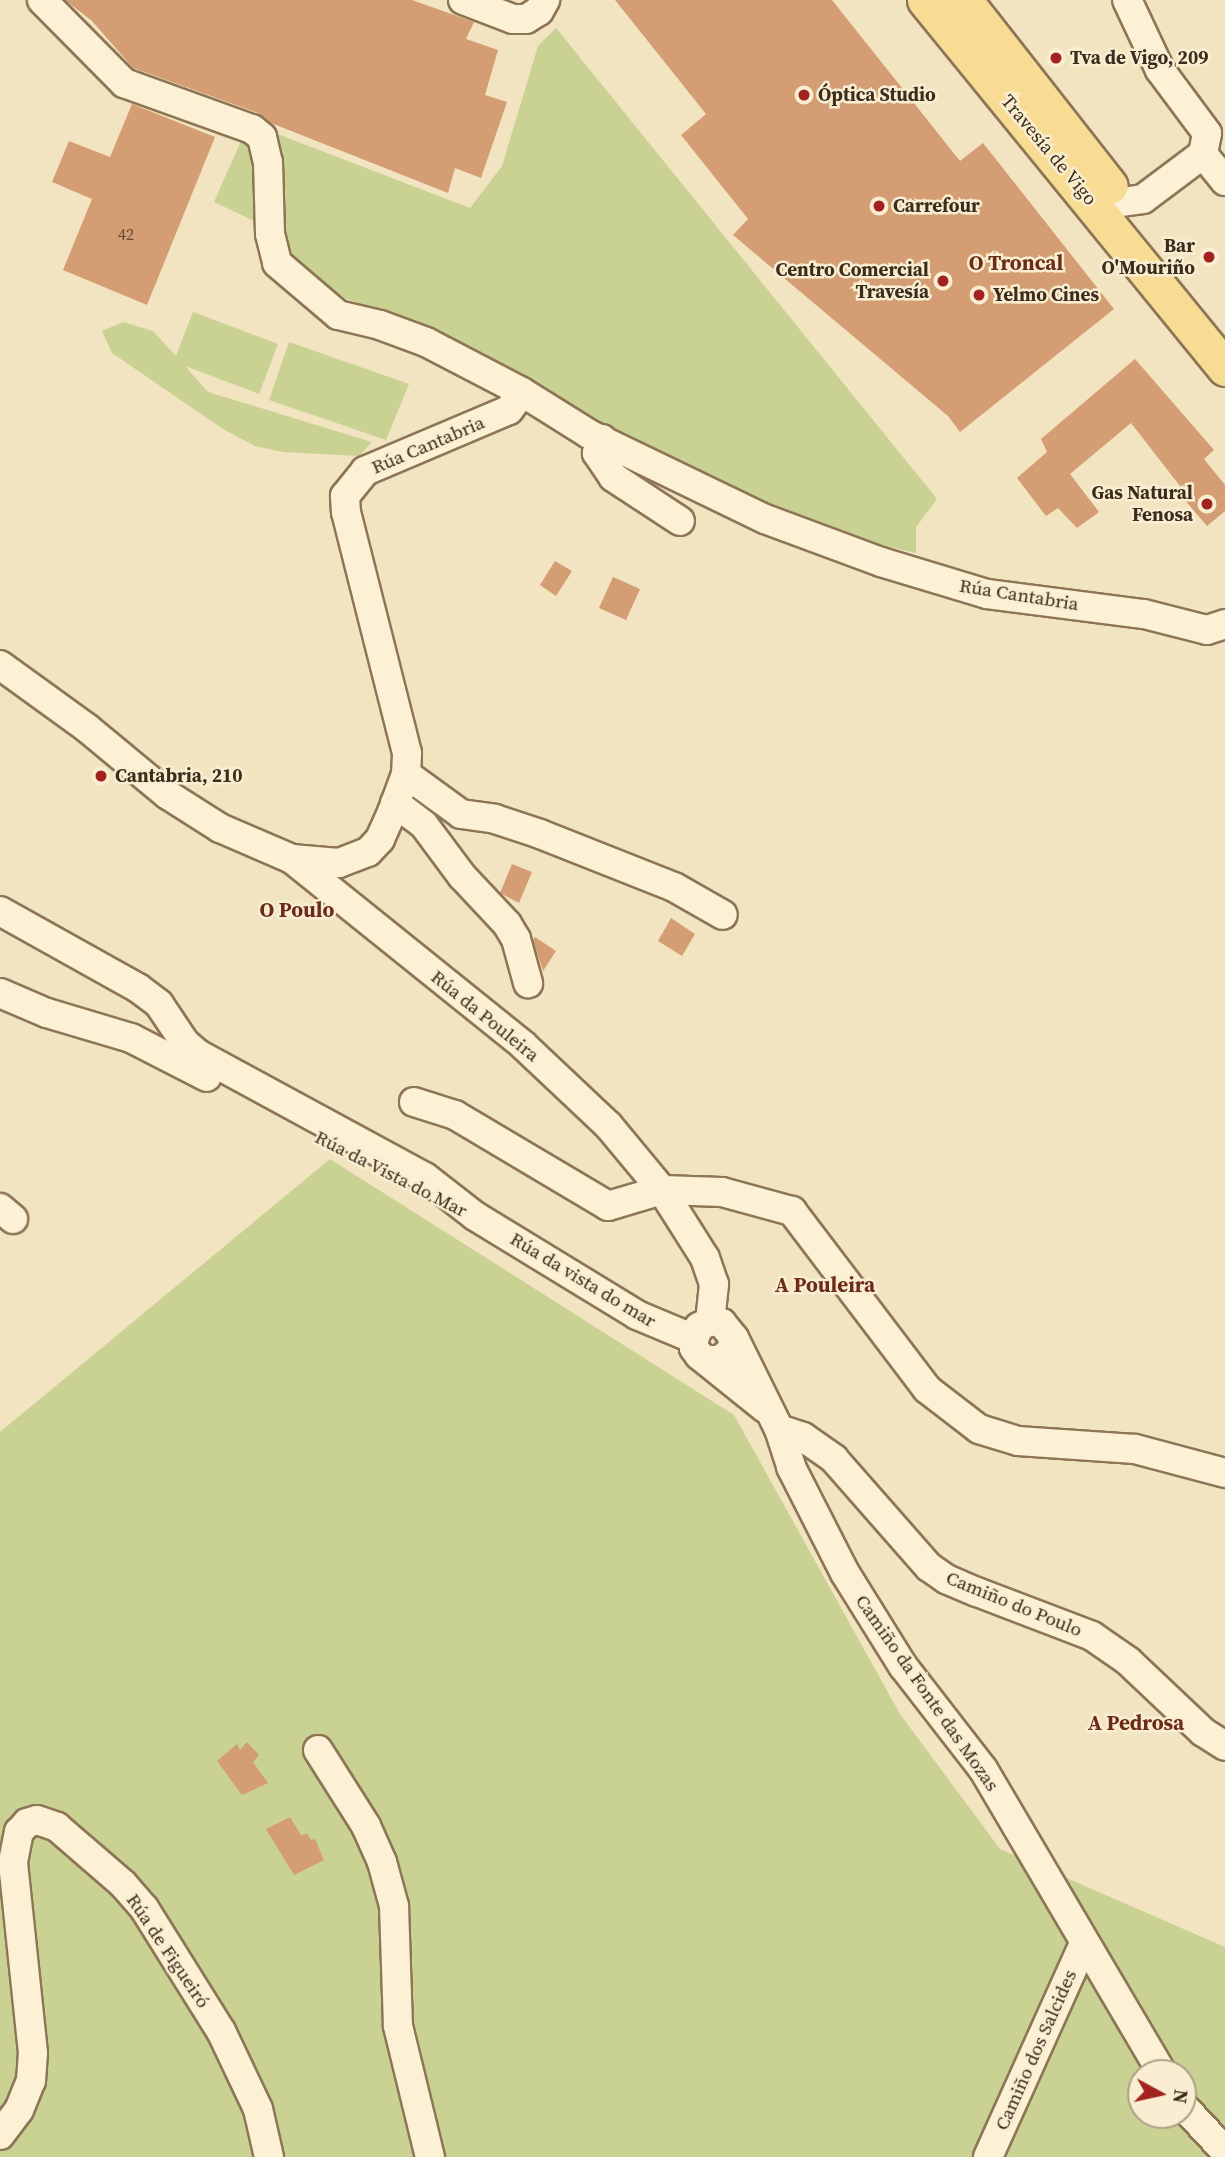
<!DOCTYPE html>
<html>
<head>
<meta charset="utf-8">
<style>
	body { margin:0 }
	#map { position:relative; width:1225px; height:2157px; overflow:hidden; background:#f2e4c0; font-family:"Source Serif 4",serif }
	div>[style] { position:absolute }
	.green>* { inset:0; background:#c9d193 }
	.building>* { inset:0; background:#d49d73 }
	.roads { filter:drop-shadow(2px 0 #8d7556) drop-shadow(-2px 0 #8d7556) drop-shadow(0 2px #8d7556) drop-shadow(0 -2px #8d7556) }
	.minor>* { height:28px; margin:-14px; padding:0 14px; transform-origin:14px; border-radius:14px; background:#fcf1d4 }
	.major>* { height:35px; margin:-17.5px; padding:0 17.5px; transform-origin:17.5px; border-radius:17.5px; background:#f9dc94 }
	.dots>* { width:19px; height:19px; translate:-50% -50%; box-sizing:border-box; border:4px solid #f9eed1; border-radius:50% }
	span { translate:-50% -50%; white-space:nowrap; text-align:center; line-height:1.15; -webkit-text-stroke:5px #f9eed1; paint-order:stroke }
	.number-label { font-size:16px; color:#614832 }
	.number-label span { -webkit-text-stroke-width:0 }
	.poi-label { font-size:19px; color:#3b2c1c; font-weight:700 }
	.left { translate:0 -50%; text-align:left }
	.right { translate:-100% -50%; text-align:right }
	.street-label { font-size:19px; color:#3b2c1c }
	.neighbourhood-label { font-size:21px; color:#6c2b17; font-weight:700 }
	.north { position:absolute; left:1127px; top:2059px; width:70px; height:70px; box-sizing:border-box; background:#f9eed1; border:2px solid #ada089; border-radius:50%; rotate:98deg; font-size:19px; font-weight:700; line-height:28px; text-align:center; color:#3b2c1c }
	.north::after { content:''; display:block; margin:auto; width:24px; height:32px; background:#a22220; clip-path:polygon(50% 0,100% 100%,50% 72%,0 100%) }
</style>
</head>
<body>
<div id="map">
	<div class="green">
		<div style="clip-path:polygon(556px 28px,937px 499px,916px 527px,916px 553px,869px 542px,766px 505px,606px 428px,449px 340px,332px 293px,289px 270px,276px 231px,214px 202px,249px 123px,470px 208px,502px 166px,538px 46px)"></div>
		<div style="clip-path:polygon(193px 312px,278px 344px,259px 394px,185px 366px,208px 392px,372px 442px,359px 456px,283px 452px,255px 446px,223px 429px,112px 353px,102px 331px,123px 322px,153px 331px,176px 356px)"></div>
		<div style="clip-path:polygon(289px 342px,409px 384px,386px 440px,269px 400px)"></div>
		<div style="clip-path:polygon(evenodd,330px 1159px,734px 1415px,900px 1714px,1000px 1849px,1225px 1947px,1225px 2157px,0 2157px,0 1432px,330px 1159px,1141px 2073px,1183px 2073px,1183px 2115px,1141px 2115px,1141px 2073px)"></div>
	</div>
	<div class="building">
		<div style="clip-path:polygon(65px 0,412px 0,474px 22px,466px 39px,498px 50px,485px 95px,507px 102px,481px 178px,455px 168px,448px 193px,271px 123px,258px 113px,133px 68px,92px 21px)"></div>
		<div style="clip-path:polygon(615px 0,832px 0,960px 161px,983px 143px,1114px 309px,960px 432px,948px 416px,733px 235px,748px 219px,681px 135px,706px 114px)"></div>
		<div style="clip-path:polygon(132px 104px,215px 137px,147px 305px,63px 270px,92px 199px,52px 182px,69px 141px,110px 157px)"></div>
		<div style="clip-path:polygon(1135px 359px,1214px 450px,1204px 459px,1225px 485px,1225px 511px,1207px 526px,1183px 498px,1187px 495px,1131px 423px,1070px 474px,1099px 512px,1077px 528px,1058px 508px,1046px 516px,1017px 478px,1047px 452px,1041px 439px)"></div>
		<div style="clip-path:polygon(555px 561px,572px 571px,556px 596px,540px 585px)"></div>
		<div style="clip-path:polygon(613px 577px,640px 589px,626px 620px,599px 608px)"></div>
		<div style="clip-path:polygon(512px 864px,532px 872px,519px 903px,500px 893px)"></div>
		<div style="clip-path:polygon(671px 918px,695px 934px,682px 956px,658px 941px)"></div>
		<div style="clip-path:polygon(535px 937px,556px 951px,543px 971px,533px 940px)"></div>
		<div style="clip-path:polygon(247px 1742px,259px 1755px,253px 1762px,268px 1783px,242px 1795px,217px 1761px,237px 1744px,240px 1750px)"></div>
		<div style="clip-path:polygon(290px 1817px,301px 1835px,307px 1834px,311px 1840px,315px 1839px,324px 1860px,294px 1875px,266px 1829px)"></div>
	</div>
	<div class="roads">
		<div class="minor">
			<div style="left:42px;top:0;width:117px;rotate:45.3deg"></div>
			<div style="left:124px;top:83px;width:136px;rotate:19.8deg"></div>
			<div style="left:252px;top:129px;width:13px;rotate:39deg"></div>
			<div style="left:262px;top:137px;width:26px;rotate:77deg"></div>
			<div style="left:268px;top:162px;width:72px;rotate:88.4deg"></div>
			<div style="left:270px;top:234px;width:30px;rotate:76deg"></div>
			<div style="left:277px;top:263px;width:80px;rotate:40.4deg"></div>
			<div style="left:338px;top:315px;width:43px;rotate:13.4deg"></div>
			<div style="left:380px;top:325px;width:49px;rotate:20.3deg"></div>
			<div style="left:426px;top:342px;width:108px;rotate:27.5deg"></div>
			<div style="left:522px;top:392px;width:79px;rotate:32.1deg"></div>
			<div style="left:589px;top:434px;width:195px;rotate:25.8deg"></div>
			<div style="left:765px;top:519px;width:124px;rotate:20.3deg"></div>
			<div style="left:881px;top:562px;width:111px;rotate:16.8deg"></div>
			<div style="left:987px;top:594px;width:158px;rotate:7.3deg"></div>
			<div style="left:1144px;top:614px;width:65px;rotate:14.3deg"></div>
			<div style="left:1207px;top:630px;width:19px;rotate:-18deg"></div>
			<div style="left:463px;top:0;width:53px;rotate:20.8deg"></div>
			<div style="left:513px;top:19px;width:13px"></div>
			<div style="left:526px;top:19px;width:15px;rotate:-32deg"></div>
			<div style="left:539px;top:11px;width:13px;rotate:-61deg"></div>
			<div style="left:1203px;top:154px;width:35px;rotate:51deg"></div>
			<div style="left:1122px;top:202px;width:21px;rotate:-8deg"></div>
			<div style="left:1143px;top:199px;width:75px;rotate:-36.9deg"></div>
			<div style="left:1203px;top:154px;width:21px;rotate:-79deg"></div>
			<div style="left:1207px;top:133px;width:79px;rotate:-126.7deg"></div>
			<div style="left:1160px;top:70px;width:77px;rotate:-115.2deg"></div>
			<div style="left:602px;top:439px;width:15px;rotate:110deg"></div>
			<div style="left:597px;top:453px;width:29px;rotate:56deg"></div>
			<div style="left:613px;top:477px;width:80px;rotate:33.3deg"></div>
			<div style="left:0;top:665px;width:107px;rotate:35.9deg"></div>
			<div style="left:87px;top:728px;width:105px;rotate:39.6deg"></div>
			<div style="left:168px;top:795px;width:62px;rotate:32.4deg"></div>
			<div style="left:220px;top:828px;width:78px;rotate:23.3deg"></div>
			<div style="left:292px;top:859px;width:47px;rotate:4.9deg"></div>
			<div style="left:339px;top:863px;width:31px;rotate:-21deg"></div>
			<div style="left:368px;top:852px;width:18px;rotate:-47deg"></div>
			<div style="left:380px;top:839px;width:30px;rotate:-66deg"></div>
			<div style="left:392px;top:812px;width:40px;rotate:-69.8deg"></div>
			<div style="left:406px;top:774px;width:21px;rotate:-87deg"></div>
			<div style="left:407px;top:753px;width:249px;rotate:-104.2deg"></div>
			<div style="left:346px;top:512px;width:16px;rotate:-94deg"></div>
			<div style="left:345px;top:496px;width:32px;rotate:-51deg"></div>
			<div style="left:365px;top:471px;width:156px;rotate:-23deg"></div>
			<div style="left:509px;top:410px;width:22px;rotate:-54deg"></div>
			<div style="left:406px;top:774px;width:68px;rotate:36deg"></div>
			<div style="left:461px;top:814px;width:34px;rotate:8deg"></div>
			<div style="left:495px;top:819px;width:47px;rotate:18.4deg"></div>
			<div style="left:540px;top:834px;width:144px;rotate:21.6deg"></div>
			<div style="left:674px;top:887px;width:56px;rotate:29.7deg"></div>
			<div style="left:395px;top:803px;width:36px;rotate:37deg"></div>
			<div style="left:424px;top:825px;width:64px;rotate:53.3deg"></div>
			<div style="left:462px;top:876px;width:66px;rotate:46.8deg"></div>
			<div style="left:507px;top:924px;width:17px;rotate:59deg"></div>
			<div style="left:516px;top:939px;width:46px;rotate:74.7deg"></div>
			<div style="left:292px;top:859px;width:297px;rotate:38.8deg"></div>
			<div style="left:523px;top:1045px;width:117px;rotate:43.3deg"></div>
			<div style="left:608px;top:1125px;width:85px;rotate:50.3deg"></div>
			<div style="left:662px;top:1190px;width:80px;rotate:57.7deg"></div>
			<div style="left:705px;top:1258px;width:28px;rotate:71deg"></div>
			<div style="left:714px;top:1284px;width:37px;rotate:96deg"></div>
			<div style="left:0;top:911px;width:158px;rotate:29.2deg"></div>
			<div style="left:138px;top:988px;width:26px;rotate:37deg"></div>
			<div style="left:159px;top:1004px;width:47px;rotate:56.3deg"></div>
			<div style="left:185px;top:1043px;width:17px;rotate:40deg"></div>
			<div style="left:198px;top:1054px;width:258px;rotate:28.5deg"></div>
			<div style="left:425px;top:1177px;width:63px;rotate:38deg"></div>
			<div style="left:475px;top:1216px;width:190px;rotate:31.4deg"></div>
			<div style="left:637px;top:1315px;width:62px;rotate:22.8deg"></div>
			<div style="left:0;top:993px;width:51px;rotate:23.1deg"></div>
			<div style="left:47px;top:1013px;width:88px;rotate:16.6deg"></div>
			<div style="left:131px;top:1038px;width:85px;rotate:27.2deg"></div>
			<div style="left:414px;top:1102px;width:43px;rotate:17.6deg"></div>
			<div style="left:455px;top:1115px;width:178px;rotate:30.7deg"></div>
			<div style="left:608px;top:1206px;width:56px;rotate:-16.5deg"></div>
			<div style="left:662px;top:1190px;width:60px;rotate:1.9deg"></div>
			<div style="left:722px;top:1192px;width:73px;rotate:15.2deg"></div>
			<div style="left:792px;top:1211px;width:223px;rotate:52.8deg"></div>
			<div style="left:927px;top:1389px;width:66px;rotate:37.6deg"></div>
			<div style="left:979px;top:1429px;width:41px;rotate:17.1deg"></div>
			<div style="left:1018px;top:1441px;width:117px;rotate:3.9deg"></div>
			<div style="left:1135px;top:1449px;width:93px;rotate:14.9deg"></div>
			<div style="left:0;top:1208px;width:17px;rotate:40deg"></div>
			<div style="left:734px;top:1338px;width:102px;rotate:63.7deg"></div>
			<div style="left:779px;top:1429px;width:40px;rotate:72deg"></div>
			<div style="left:791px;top:1467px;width:119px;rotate:63deg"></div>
			<div style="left:845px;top:1573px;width:110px;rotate:58.1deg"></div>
			<div style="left:903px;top:1666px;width:130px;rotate:52.2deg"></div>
			<div style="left:983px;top:1769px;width:353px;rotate:59.5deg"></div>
			<div style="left:707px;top:1360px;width:13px"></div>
			<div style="left:720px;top:1360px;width:14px;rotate:-39deg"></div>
			<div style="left:731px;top:1351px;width:13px;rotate:-77deg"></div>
			<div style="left:734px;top:1338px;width:19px;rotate:-129deg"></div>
			<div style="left:722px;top:1323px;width:12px;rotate:-171deg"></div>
			<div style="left:710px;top:1321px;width:13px;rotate:151deg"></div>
			<div style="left:699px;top:1327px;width:13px;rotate:113deg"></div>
			<div style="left:694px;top:1339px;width:9px;rotate:90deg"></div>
			<div style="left:694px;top:1348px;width:9px;rotate:54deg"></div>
			<div style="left:699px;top:1355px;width:85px;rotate:38.8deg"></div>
			<div style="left:779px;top:1429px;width:25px;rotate:18deg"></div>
			<div style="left:803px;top:1437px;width:38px;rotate:35deg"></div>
			<div style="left:834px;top:1459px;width:144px;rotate:48.7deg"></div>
			<div style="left:929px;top:1567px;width:21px;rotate:35deg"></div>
			<div style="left:946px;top:1579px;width:34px;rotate:23deg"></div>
			<div style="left:977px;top:1592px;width:123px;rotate:20.9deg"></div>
			<div style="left:1092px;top:1636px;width:44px;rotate:34.8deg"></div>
			<div style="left:1128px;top:1661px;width:103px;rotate:43.4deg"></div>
			<div style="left:1203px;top:1732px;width:26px;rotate:32deg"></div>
			<div style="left:318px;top:1750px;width:90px;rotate:57.7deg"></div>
			<div style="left:366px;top:1826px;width:39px;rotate:66deg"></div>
			<div style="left:382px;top:1862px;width:46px;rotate:74.7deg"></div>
			<div style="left:394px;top:1906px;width:120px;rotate:88.1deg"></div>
			<div style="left:398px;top:2026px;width:135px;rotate:76.3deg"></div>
			<div style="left:1183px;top:2106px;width:62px;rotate:47deg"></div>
			<div style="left:0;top:2135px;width:31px;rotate:-53deg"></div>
			<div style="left:19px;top:2110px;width:31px;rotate:-68deg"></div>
			<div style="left:31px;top:2081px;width:28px;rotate:-86deg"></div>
			<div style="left:33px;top:2053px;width:192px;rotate:-96deg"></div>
			<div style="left:13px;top:1862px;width:31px;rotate:-79deg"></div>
			<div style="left:19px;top:1832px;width:12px;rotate:-48deg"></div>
			<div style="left:27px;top:1823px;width:10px;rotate:-17deg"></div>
			<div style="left:37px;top:1820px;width:21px;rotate:19deg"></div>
			<div style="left:57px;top:1827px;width:87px;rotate:40.8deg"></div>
			<div style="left:123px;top:1884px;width:32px;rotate:49deg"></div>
			<div style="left:144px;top:1908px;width:145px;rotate:58deg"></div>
			<div style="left:221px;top:2031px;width:86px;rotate:64.6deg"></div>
			<div style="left:258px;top:2109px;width:49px;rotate:77.1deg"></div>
			<div style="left:988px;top:2157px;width:235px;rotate:-65.8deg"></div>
		</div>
		<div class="major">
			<div style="left:925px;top:0;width:475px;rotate:50.8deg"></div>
			<div style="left:964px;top:0;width:236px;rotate:51.9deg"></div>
		</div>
	</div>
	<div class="dots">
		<div style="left:1056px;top:58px;background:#a22220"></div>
		<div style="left:804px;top:95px;background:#a22220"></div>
		<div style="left:879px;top:206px;background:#a22220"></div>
		<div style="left:1209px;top:257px;background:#a22220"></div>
		<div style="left:943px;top:281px;background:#a22220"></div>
		<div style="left:979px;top:295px;background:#a22220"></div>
		<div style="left:1207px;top:504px;background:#a22220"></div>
		<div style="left:101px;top:776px;background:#a22220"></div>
	</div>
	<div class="number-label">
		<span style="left:126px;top:234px">42</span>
	</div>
	<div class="poi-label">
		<span class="left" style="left:1070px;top:58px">Tva de Vigo, 209</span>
		<span class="left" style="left:818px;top:95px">Óptica Studio</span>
		<span class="left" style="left:893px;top:206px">Carrefour</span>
		<span class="right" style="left:1195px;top:257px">Bar<br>O'Mouriño</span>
		<span class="right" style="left:929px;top:281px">Centro Comercial<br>Travesía</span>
		<span class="left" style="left:993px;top:295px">Yelmo Cines</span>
		<span class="right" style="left:1193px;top:504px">Gas Natural<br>Fenosa</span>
		<span class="left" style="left:115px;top:776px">Cantabria, 210</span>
	</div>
	<div class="street-label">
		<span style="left:1049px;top:150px;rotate:50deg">Travesía de Vigo</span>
		<span style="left:428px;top:445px;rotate:-23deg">Rúa Cantabria</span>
		<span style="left:1019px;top:595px;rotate:9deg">Rúa Cantabria</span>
		<span style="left:485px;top:1016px;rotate:39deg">Rúa da Pouleira</span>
		<span style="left:391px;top:1174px;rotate:27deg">Rúa da Vista do Mar</span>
		<span style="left:583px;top:1280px;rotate:31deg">Rúa da vista do mar</span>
		<span style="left:1014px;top:1604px;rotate:22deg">Camiño do Poulo</span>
		<span style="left:927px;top:1693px;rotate:55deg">Camiño da Fonte das Mozas</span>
		<span style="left:168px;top:1951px;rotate:56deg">Rúa de Figueiró</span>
		<span style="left:1036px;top:2050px;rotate:-66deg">Camiño dos Salcides</span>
	</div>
	<div class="neighbourhood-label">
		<span style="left:1016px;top:263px">O Troncal</span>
		<span style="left:297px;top:910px">O Poulo</span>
		<span style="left:825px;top:1285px">A Pouleira</span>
		<span style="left:1136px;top:1723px">A Pedrosa</span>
	</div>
	<div class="north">N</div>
</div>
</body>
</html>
